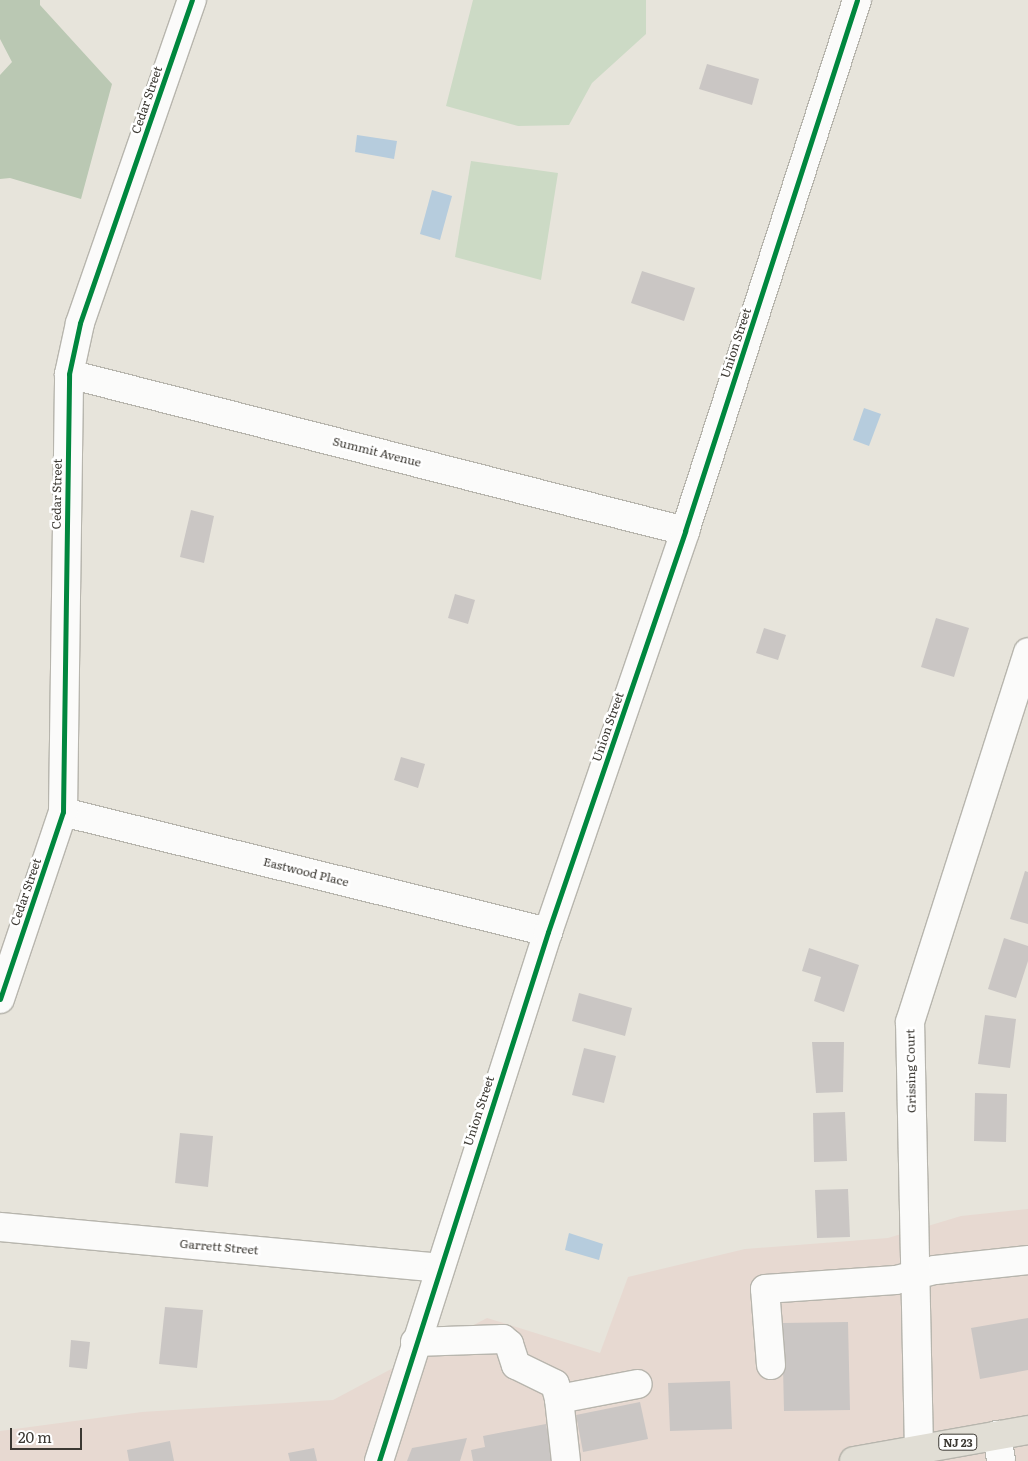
<!DOCTYPE html>
<html>
<head>
<meta charset="utf-8">
<style>
	body { margin:0 }
	#map { position:relative; width:1028px; height:1461px; overflow:hidden; background:#e7e4db; font-family:Literata,serif }
	div>[style] { position:absolute }
	.commercial>* { inset:0; background:#e7d9d1 }
	.green>* { inset:0; background:#ccdac5 }
	.forest>* { inset:0; background:#bac8b3 }
	.water>* { inset:0; background:#b6ccdd }
	.building>* { inset:0; background:#cac6c4 }
	.roads { filter:drop-shadow(1px 0 #b7b5ad) drop-shadow(-1px 0 #b7b5ad) drop-shadow(0 1px #b7b5ad) drop-shadow(0 -1px #b7b5ad) }
	.minor>* { height:28px; margin:-14px; padding:0 14px; transform-origin:14px; border-radius:14px; background:#fbfbfa }
	.major>* { height:28px; margin:-14px; padding:0 14px; transform-origin:14px; border-radius:14px; background:#e1ded5 }
	.cycleway>* { height:5px; margin:-2.5px; padding:0 2.5px; transform-origin:2.5px; border-radius:2.5px; background:#00873e }
	span { translate:-50% -50%; white-space:nowrap; text-align:center; line-height:1.15; -webkit-text-stroke:5px #fff; paint-order:stroke }
	.shield-label span { padding:1px 4px; background:#fff; border:1px solid; border-radius:4px; -webkit-text-stroke-width:0 }
	.shield-label { font-size:11px; color:#3b3832; font-weight:700 }
	.street-label { font-size:12px; color:#3b3832 }
	.scale { position:absolute; left:10px; top:1428px; width:72px; height:22px; box-sizing:border-box; border:2px solid #3b3832; border-top:0; padding-left:6px; font-size:15px; line-height:18px; white-space:nowrap; color:#3b3832; -webkit-text-stroke:4px #fff; paint-order:stroke }
</style>
</head>
<body>
<div id="map">
	<div class="commercial">
		<div style="clip-path:polygon(1028px 1209px,1028px 1461px,0 1461px,0 1431px,142px 1412px,333px 1400px,487px 1318px,600px 1353px,628px 1277px,745px 1249px,888px 1238px,961px 1216px)"></div>
	</div>
	<div class="green">
		<div style="clip-path:polygon(473px 0,646px 0,646px 34px,592px 83px,569px 125px,518px 126px,446px 106px)"></div>
		<div style="clip-path:polygon(471px 161px,558px 173px,541px 280px,455px 257px)"></div>
	</div>
	<div class="forest">
		<div style="clip-path:polygon(0 0,40px 0,40px 5px,112px 84px,81px 199px,10px 178px,0 179px,0 75px,12px 62px,0 39px)"></div>
	</div>
	<div class="water">
		<div style="clip-path:polygon(357px 135px,397px 141px,394px 159px,355px 152px)"></div>
		<div style="clip-path:polygon(432px 190px,452px 196px,440px 240px,420px 234px)"></div>
		<div style="clip-path:polygon(864px 408px,881px 414px,869px 446px,853px 440px)"></div>
		<div style="clip-path:polygon(569px 1233px,603px 1244px,599px 1260px,565px 1250px)"></div>
	</div>
	<div class="building">
		<div style="clip-path:polygon(707px 64px,759px 79px,752px 105px,699px 89px)"></div>
		<div style="clip-path:polygon(642px 271px,695px 288px,684px 321px,631px 303px)"></div>
		<div style="clip-path:polygon(191px 510px,214px 516px,204px 563px,180px 557px)"></div>
		<div style="clip-path:polygon(455px 594px,475px 600px,468px 624px,448px 618px)"></div>
		<div style="clip-path:polygon(936px 618px,969px 628px,954px 677px,921px 667px)"></div>
		<div style="clip-path:polygon(764px 628px,786px 635px,778px 660px,756px 653px)"></div>
		<div style="clip-path:polygon(401px 757px,425px 764px,418px 788px,394px 780px)"></div>
		<div style="clip-path:polygon(1025px 871px,1028px 872px,1028px 924px,1010px 919px)"></div>
		<div style="clip-path:polygon(1004px 938px,1028px 946px,1028px 961px,1016px 998px,988px 989px)"></div>
		<div style="clip-path:polygon(809px 948px,859px 965px,844px 1012px,814px 1001px,821px 977px,802px 971px)"></div>
		<div style="clip-path:polygon(579px 993px,632px 1008px,625px 1036px,572px 1021px)"></div>
		<div style="clip-path:polygon(985px 1015px,1016px 1019px,1010px 1068px,978px 1064px)"></div>
		<div style="clip-path:polygon(812px 1042px,844px 1042px,843px 1092px,816px 1093px)"></div>
		<div style="clip-path:polygon(584px 1048px,616px 1056px,604px 1103px,572px 1095px)"></div>
		<div style="clip-path:polygon(975px 1093px,1007px 1094px,1006px 1142px,974px 1141px)"></div>
		<div style="clip-path:polygon(845px 1112px,847px 1161px,814px 1162px,813px 1113px)"></div>
		<div style="clip-path:polygon(180px 1133px,213px 1136px,208px 1187px,175px 1183px)"></div>
		<div style="clip-path:polygon(848px 1189px,850px 1237px,817px 1238px,815px 1190px)"></div>
		<div style="clip-path:polygon(165px 1307px,203px 1310px,197px 1368px,159px 1364px)"></div>
		<div style="clip-path:polygon(1028px 1318px,1028px 1370px,980px 1379px,971px 1328px)"></div>
		<div style="clip-path:polygon(848px 1322px,850px 1410px,784px 1411px,782px 1323px)"></div>
		<div style="clip-path:polygon(71px 1340px,90px 1342px,87px 1369px,69px 1367px)"></div>
		<div style="clip-path:polygon(730px 1381px,732px 1429px,670px 1431px,668px 1383px)"></div>
		<div style="clip-path:polygon(640px 1402px,648px 1439px,583px 1452px,576px 1415px)"></div>
		<div style="clip-path:polygon(546px 1424px,553px 1461px,473px 1461px,471px 1450px,485px 1447px,483px 1436px)"></div>
		<div style="clip-path:polygon(467px 1438px,460px 1461px,407px 1461px,412px 1448px)"></div>
		<div style="clip-path:polygon(170px 1441px,174px 1461px,129px 1461px,127px 1450px)"></div>
		<div style="clip-path:polygon(314px 1448px,317px 1461px,290px 1461px,288px 1453px)"></div>
	</div>
	<div class="roads">
		<div class="minor">
			<div style="left:69px;top:374px;width:636px;rotate:14.3deg"></div>
			<div style="left:63px;top:812px;width:500px;rotate:13.9deg"></div>
			<div style="left:0;top:999px;width:197px;rotate:-71.4deg"></div>
			<div style="left:63px;top:812px;width:438px;rotate:-89.2deg"></div>
			<div style="left:69px;top:374px;width:52px;rotate:-77.8deg"></div>
			<div style="left:80px;top:323px;width:342px;rotate:-70.9deg"></div>
			<div style="left:0;top:1227px;width:440px;rotate:5.3deg"></div>
			<div style="left:415px;top:1342px;width:88px;rotate:-2deg"></div>
			<div style="left:503px;top:1339px;width:8px;rotate:40deg"></div>
			<div style="left:509px;top:1344px;width:22px;rotate:72deg"></div>
			<div style="left:516px;top:1365px;width:43px;rotate:26deg"></div>
			<div style="left:555px;top:1384px;width:16px;rotate:75deg"></div>
			<div style="left:559px;top:1399px;width:80px;rotate:-10.8deg"></div>
			<div style="left:771px;top:1365px;width:76px;rotate:-94.5deg"></div>
			<div style="left:765px;top:1289px;width:131px;rotate:-3.9deg"></div>
			<div style="left:896px;top:1280px;width:40px;rotate:-14.4deg"></div>
			<div style="left:935px;top:1270px;width:94px;rotate:-6.1deg"></div>
			<div style="left:559px;top:1399px;width:62px;rotate:83.6deg"></div>
			<div style="left:997px;top:1435px;width:26px;rotate:81deg"></div>
			<div style="left:919px;top:1450px;width:428px;rotate:-91.2deg"></div>
			<div style="left:910px;top:1022px;width:388px;rotate:-72.3deg"></div>
			<div style="left:379px;top:1461px;width:555px;rotate:-72.28deg"></div>
			<div style="left:548px;top:932px;width:424px;rotate:-71.1deg"></div>
			<div style="left:685px;top:531px;width:558px;rotate:-72.05deg"></div>
		</div>
		<div class="major">
			<div style="left:854px;top:1461px;width:177px;rotate:-10.1deg"></div>
		</div>
	</div>
	<div class="cycleway">
		<div style="left:0;top:999px;width:197px;rotate:-71.4deg"></div>
		<div style="left:63px;top:812px;width:438px;rotate:-89.2deg"></div>
		<div style="left:69px;top:374px;width:52px;rotate:-77.8deg"></div>
		<div style="left:80px;top:323px;width:342px;rotate:-70.9deg"></div>
		<div style="left:379px;top:1461px;width:555px;rotate:-72.28deg"></div>
		<div style="left:548px;top:932px;width:424px;rotate:-71.1deg"></div>
		<div style="left:685px;top:531px;width:558px;rotate:-72.05deg"></div>
	</div>
	<div class="shield-label">
		<span style="left:958px;top:1442px">NJ 23</span>
	</div>
	<div class="street-label">
		<span style="left:147px;top:100px;rotate:-71deg">Cedar Street</span>
		<span style="left:736px;top:343px;rotate:-72deg">Union Street</span>
		<span style="left:377px;top:452px;rotate:14deg">Summit Avenue</span>
		<span style="left:57px;top:494px;rotate:-89deg">Cedar Street</span>
		<span style="left:608px;top:727px;rotate:-71deg">Union Street</span>
		<span style="left:306px;top:872px;rotate:14deg">Eastwood Place</span>
		<span style="left:26px;top:892px;rotate:-71deg">Cedar Street</span>
		<span style="left:911px;top:1071px;rotate:-91deg">Grissing Court</span>
		<span style="left:479px;top:1111px;rotate:-72deg">Union Street</span>
		<span style="left:219px;top:1247px;rotate:5deg">Garrett Street</span>
	</div>
	<div class="scale">20 m</div>
</div>
</body>
</html>
